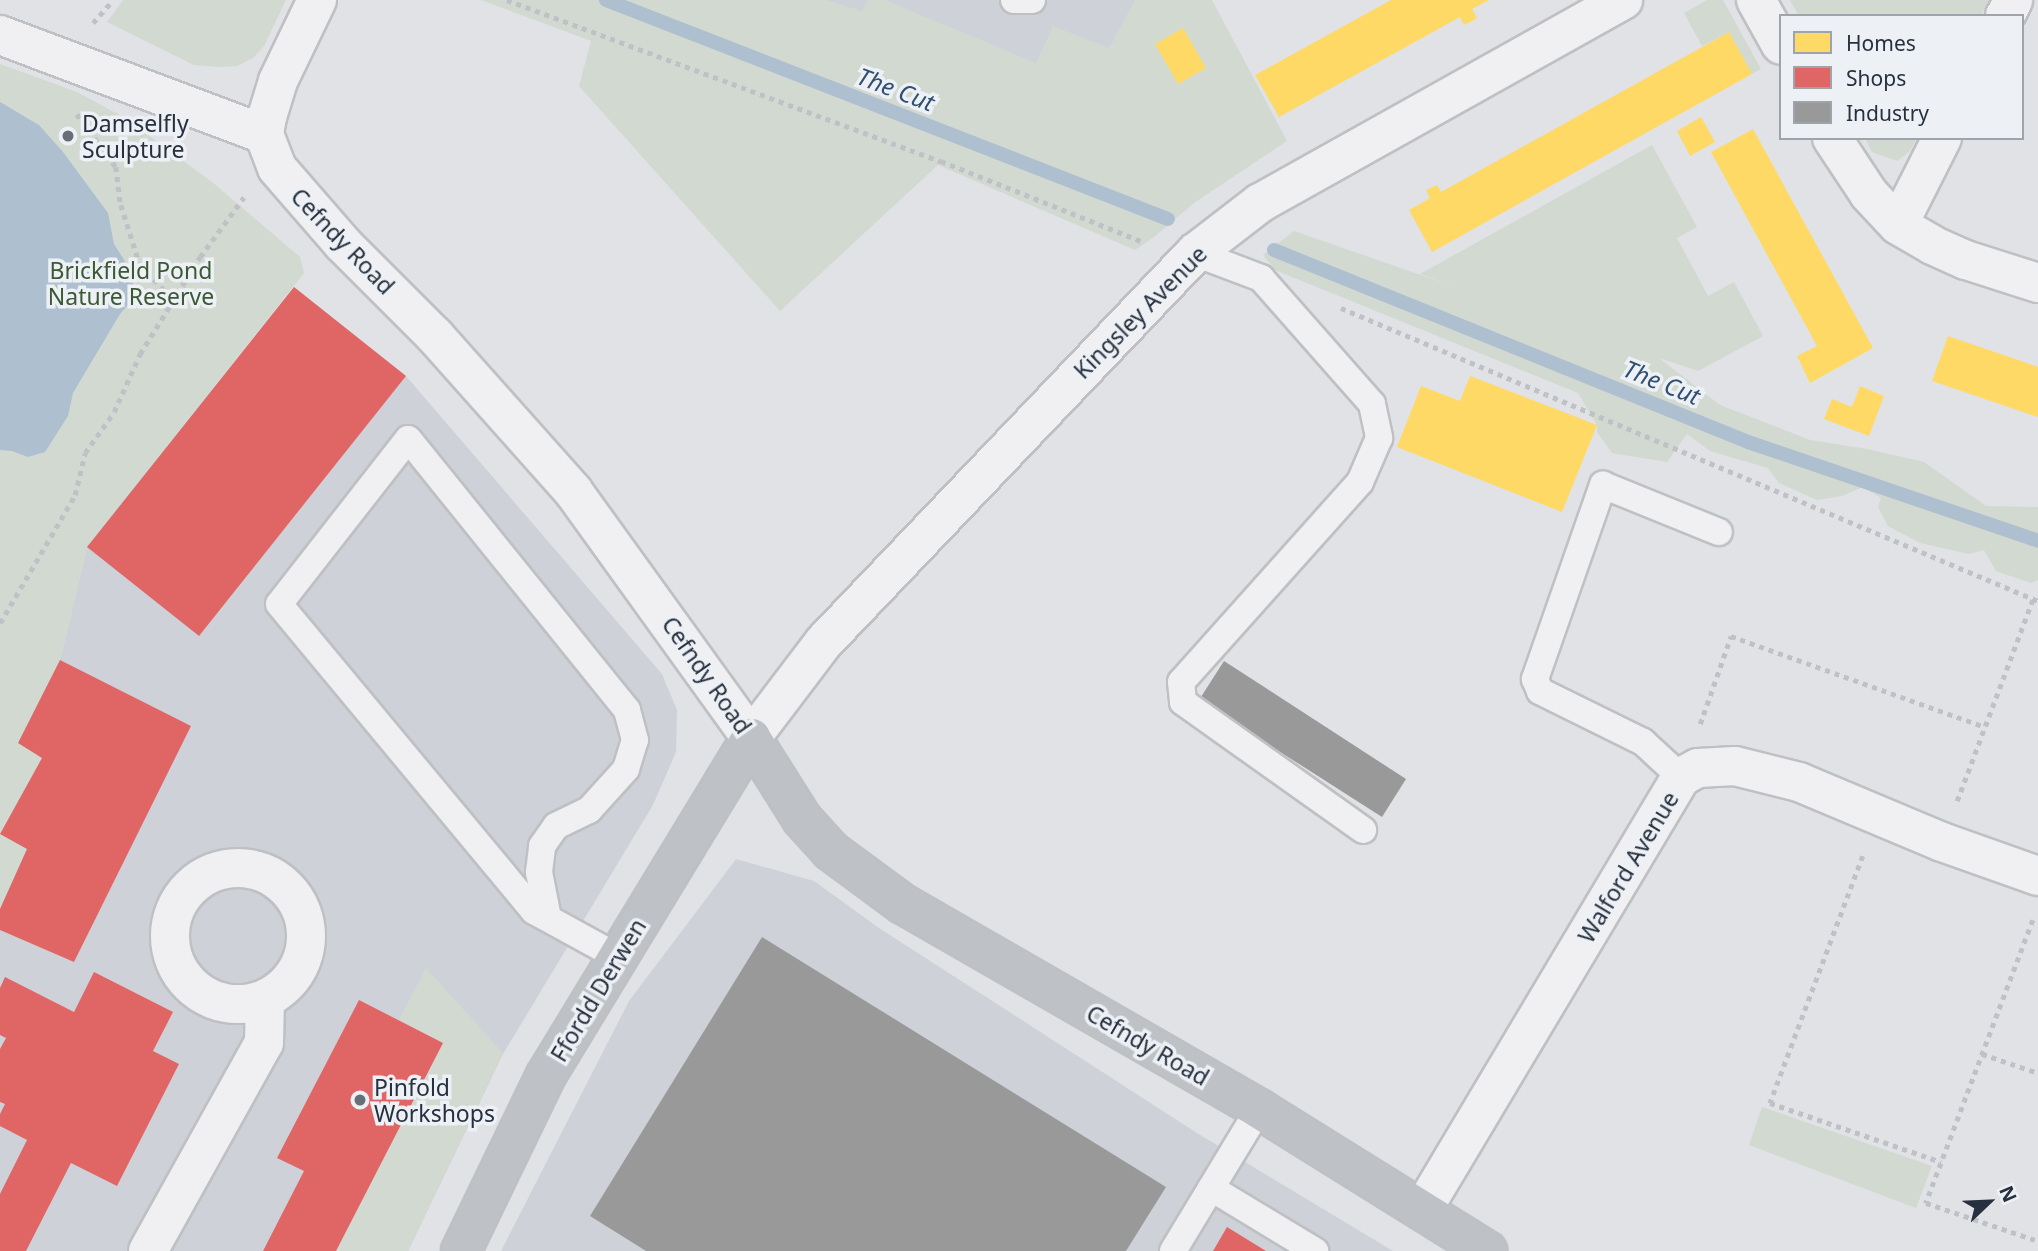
<!DOCTYPE html>
<html>
<head>
<meta charset="utf-8">
<style>
	body { margin:0 }
	#map { position:relative; width:2038px; height:1251px; overflow:hidden; background:#e0e2e5; font-family:"Noto Sans",sans-serif }
	div>[style] { position:absolute }
	.built>* { inset:0; background:#ced2d8 }
	.green>* { inset:0; background:#d1d9d0 }
	.water>* { inset:0; background:#aebfd0 }
	.homes>* { inset:0; background:#ffd966 }
	.shops>* { inset:0; background:#e06666 }
	.industry>* { inset:0; background:#999 }
	.stream>* { height:14px; margin:-7px; padding:0 7px; transform-origin:7px; border-radius:7px; background:#aebfd0 }
	.path>* { height:4.5px; margin-top:-2.25px; transform-origin:0; background:repeating-linear-gradient(90deg,#bfc1c6 0 5px,transparent 0 10px) }
	.roads { filter:drop-shadow(2px 0 #bec0c3) drop-shadow(-2px 0 #bec0c3) drop-shadow(0 2px #bec0c3) drop-shadow(0 -2px #bec0c3) }
	.lane>* { height:26px; margin:-13px; padding:0 13px; transform-origin:13px; border-radius:13px; background:#f0f0f2 }
	.street>* { height:38px; margin:-19px; padding:0 19px; transform-origin:19px; border-radius:19px; background:#f0f0f2 }
	.street>.ring { margin:-19px; padding:0; box-sizing:content-box; background:none; border:38px solid #f0f0f2; border-radius:50% }
	.secondary>* { height:38px; margin:-19px; padding:0 19px; transform-origin:19px; border-radius:19px; background:#bec1c5 }
	.dots>* { width:19px; height:19px; translate:-50% -50%; box-sizing:border-box; border:4px solid #edf1f5; border-radius:50% }
	span { translate:-50% -50%; white-space:nowrap; text-align:center; line-height:1.15; -webkit-text-stroke:7px #edf1f5; paint-order:stroke }
	.poi-label { font-size:23px; color:#27303e }
	.left { translate:0 -50%; text-align:left }
	.street-label { font-size:23px; color:#27303e }
	.park-label { font-size:23px; color:#3c5935 }
	.water-label { font-size:24px; color:#324f71; font-style:italic }
	.legend { position:absolute; left:1779px; top:14px; width:245px; height:126px; box-sizing:border-box; background:#edf1f5; border:2px solid #9ea4ac; margin:0; padding:9px 12px; list-style:none; font-size:21px; color:#27303e }
	.legend li { display:flex; align-items:center; gap:14px; height:35px }
	.legend b { width:35px; border:2px solid #9ea4ac }
	.north { position:absolute; left:1954px; top:1167px; width:70px; height:70px; -webkit-text-stroke:5px #edf1f5; paint-order:stroke; rotate:67deg; font-size:19px; font-weight:700; line-height:28px; text-align:center; color:#27303e }
	.north::after { content:''; display:block; margin:auto; width:24px; height:32px; background:#27303e; clip-path:polygon(50% 0,100% 100%,50% 72%,0 100%) }
</style>
</head>
<body>
<div id="map">
	<div class="built">
		<div style="clip-path:polygon(724px 0,1167px 0,1099px 122px)"></div>
		<div style="clip-path:polygon(294px 287px,406px 376px,662px 674px,677px 710px,676px 752px,653px 805px,503px 1054px,408px 1251px,0 1251px,0 834px,41px 758px,18px 743px,60px 660px,87px 547px)"></div>
		<div style="clip-path:polygon(736px 859px,814px 881px,879px 928px,1197px 1133px,1393px 1251px,501px 1251px,629px 1001px)"></div>
	</div>
	<div class="green">
		<div style="clip-path:polygon(123px 0,286px 0,264px 46px,253px 58px,237px 66px,219px 67px,194px 65px,107px 22px)"></div>
		<div style="clip-path:polygon(481px 0,826px 0,862px 11px,868px 0,885px 0,1036px 63px,1053px 26px,1109px 48px,1135px 0,1212px 0,1287px 141px,1194px 203px,1154px 237px,1135px 250px,938px 165px,780px 311px,579px 86px,591px 41px)"></div>
		<div style="clip-path:polygon(1707px 0,1723px 0,1761px 69px,1752px 74px,1729px 32px,1702px 46px,1684px 13px)"></div>
		<div style="clip-path:polygon(1790px 0,1989px 0,1980px 16px,1799px 16px)"></div>
		<div style="clip-path:polygon(0 64px,77px 92px,125px 118px,212px 182px,300px 257px,304px 273px,87px 547px,60px 660px,18px 743px,42px 758px,0 833px,27px 849px,0 909px)"></div>
		<div style="clip-path:polygon(1865px 138px,1917px 138px,1910px 151px,1897px 161px,1872px 152px)"></div>
		<div style="clip-path:polygon(1652px 145px,1697px 227px,1677px 238px,1708px 296px,1734px 282px,1763px 336px,1698px 371px,1659px 358px,1720px 405px,1810px 440px,1867px 449px,1924px 462px,1986px 506px,2038px 507px,2038px 580px,2031px 583px,1996px 571px,1984px 550px,1969px 554px,1920px 543px,1888px 526px,1878px 507px,1881px 498px,1863px 487px,1842px 496px,1817px 500px,1779px 483px,1768px 468px,1710px 451px,1687px 434px,1667px 462px,1612px 453px,1597px 432px,1597px 425px,1578px 393px,1275px 270px,1263px 255px,1294px 231px,1461px 289px,1420px 274px)"></div>
		<div style="clip-path:polygon(426px 968px,503px 1053px,408px 1251px,336px 1251px,443px 1043px,399px 1020px)"></div>
		<div style="clip-path:polygon(1762px 1107px,1932px 1166px,1916px 1208px,1749px 1145px)"></div>
	</div>
	<div class="water">
		<div style="clip-path:polygon(0 102px,39px 125px,63px 152px,108px 213px,114px 244px,133px 274px,134px 298px,120px 314px,73px 393px,68px 416px,45px 452px,28px 457px,12px 451px,0 450px)"></div>
	</div>
	<div class="homes">
		<div style="clip-path:polygon(1391px 0,1489px 0,1472px 9px,1477px 18px,1470px 22px,1464px 25px,1460px 17px,1279px 117px,1255px 75px)"></div>
		<div style="clip-path:polygon(1183px 28px,1206px 68px,1178px 84px,1155px 44px)"></div>
		<div style="clip-path:polygon(1729px 32px,1752px 74px,1432px 252px,1409px 210px,1430px 198px,1426px 190px,1437px 185px,1441px 192px)"></div>
		<div style="clip-path:polygon(1701px 117px,1715px 142px,1690px 156px,1677px 131px)"></div>
		<div style="clip-path:polygon(1753px 129px,1873px 348px,1810px 383px,1797px 356px,1817px 346px,1711px 152px)"></div>
		<div style="clip-path:polygon(1948px 336px,2038px 367px,2038px 417px,1932px 381px)"></div>
		<div style="clip-path:polygon(1470px 376px,1597px 425px,1562px 512px,1397px 447px,1421px 386px,1460px 401px)"></div>
		<div style="clip-path:polygon(1860px 386px,1884px 396px,1869px 436px,1824px 419px,1832px 399px,1852px 407px)"></div>
	</div>
	<div class="shops">
		<div style="clip-path:polygon(294px 287px,406px 376px,199px 636px,87px 547px)"></div>
		<div style="clip-path:polygon(60px 660px,191px 726px,74px 962px,0 930px,0 909px,27px 849px,0 834px,42px 758px,18px 743px)"></div>
		<div style="clip-path:polygon(94px 972px,173px 1012px,153px 1051px,179px 1064px,117px 1186px,71px 1163px,26px 1251px,0 1251px,0 1194px,27px 1140px,0 1126px,0 1114px,5px 1104px,0 1102px,0 1049px,6px 1038px,0 1035px,0 988px,5px 977px,74px 1012px)"></div>
		<div style="clip-path:polygon(359px 1000px,443px 1043px,336px 1251px,263px 1251px,304px 1171px,277px 1158px)"></div>
		<div style="clip-path:polygon(1227px 1227px,1266px 1251px,1213px 1251px)"></div>
	</div>
	<div class="industry">
		<div style="clip-path:polygon(1224px 661px,1406px 779px,1382px 817px,1199px 700px)"></div>
		<div style="clip-path:polygon(762px 937px,1166px 1187px,1126px 1251px,646px 1251px,590px 1216px)"></div>
	</div>
	<div class="stream">
		<div style="left:606px;top:0;width:603px;rotate:21.29deg"></div>
		<div style="left:1274px;top:250px;width:511px;rotate:22.05deg"></div>
		<div style="left:1748px;top:442px;width:306px;rotate:18.8deg"></div>
	</div>
	<div class="path">
		<div style="left:507px;top:0;width:463px;rotate:20.4deg"></div>
		<div style="left:941px;top:161px;width:219px;rotate:21.8deg"></div>
		<div style="left:93px;top:23px;width:30px;rotate:-49deg"></div>
		<div style="left:77px;top:114px;width:66px;rotate:53.7deg"></div>
		<div style="left:116px;top:167px;width:38px;rotate:83deg"></div>
		<div style="left:121px;top:205px;width:63px;rotate:72.4deg"></div>
		<div style="left:140px;top:265px;width:49px;rotate:45.8deg"></div>
		<div style="left:1341px;top:308px;width:756px;rotate:22.8deg"></div>
		<div style="left:0;top:623px;width:148px;rotate:-59.6deg"></div>
		<div style="left:75px;top:495px;width:43px;rotate:-76.6deg"></div>
		<div style="left:85px;top:453px;width:50px;rotate:-54.7deg"></div>
		<div style="left:114px;top:412px;width:64px;rotate:-65.9deg"></div>
		<div style="left:140px;top:354px;width:114px;rotate:-58.3deg"></div>
		<div style="left:200px;top:257px;width:74px;rotate:-53.7deg"></div>
		<div style="left:1700px;top:724px;width:93px;rotate:-70.6deg"></div>
		<div style="left:1731px;top:636px;width:270px;rotate:19.7deg"></div>
		<div style="left:1957px;top:801px;width:216px;rotate:-69.4deg"></div>
		<div style="left:1863px;top:856px;width:264px;rotate:110.6deg"></div>
		<div style="left:1770px;top:1103px;width:181px;rotate:19deg"></div>
		<div style="left:2033px;top:920px;width:303px;rotate:110.7deg"></div>
		<div style="left:1926px;top:1203px;width:118px;rotate:18.7deg"></div>
		<div style="left:1982px;top:1054px;width:59px;rotate:18.7deg"></div>
	</div>
	<div class="roads">
		<div class="lane">
			<div style="left:1014px;top:0;width:18px"></div>
			<div style="left:1195px;top:253px;width:71px;rotate:20.7deg"></div>
			<div style="left:1261px;top:278px;width:168px;rotate:48.6deg"></div>
			<div style="left:1372px;top:404px;width:35px;rotate:78deg"></div>
			<div style="left:1379px;top:438px;width:48px;rotate:113.4deg"></div>
			<div style="left:1360px;top:482px;width:268px;rotate:131.8deg"></div>
			<div style="left:1181px;top:682px;width:20px;rotate:84deg"></div>
			<div style="left:1183px;top:702px;width:221px;rotate:35.4deg"></div>
			<div style="left:1681px;top:777px;width:52px;rotate:-137.4deg"></div>
			<div style="left:1643px;top:742px;width:115px;rotate:-153.7deg"></div>
			<div style="left:1540px;top:691px;width:13px;rotate:-113deg"></div>
			<div style="left:1535px;top:679px;width:206px;rotate:-70.7deg"></div>
			<div style="left:1603px;top:485px;width:125px;rotate:22.1deg"></div>
			<div style="left:548px;top:918px;width:47px;rotate:-101.1deg"></div>
			<div style="left:539px;top:872px;width:26px;rotate:-83deg"></div>
			<div style="left:542px;top:846px;width:24px;rotate:-55deg"></div>
			<div style="left:556px;top:826px;width:37px;rotate:-26deg"></div>
			<div style="left:589px;top:810px;width:55px;rotate:-47.9deg"></div>
			<div style="left:626px;top:769px;width:30px;rotate:-73deg"></div>
			<div style="left:635px;top:740px;width:31px;rotate:-105deg"></div>
			<div style="left:627px;top:710px;width:348px;rotate:-128.9deg"></div>
			<div style="left:408px;top:439px;width:209px;rotate:128deg"></div>
			<div style="left:279px;top:604px;width:399px;rotate:50.3deg"></div>
			<div style="left:534px;top:911px;width:96px;rotate:28.7deg"></div>
			<div style="left:1211px;top:1188px;width:122px;rotate:31.2deg"></div>
			<div style="left:1173px;top:1251px;width:166px;rotate:-58.8deg"></div>
		</div>
		<div class="street">
			<div style="left:317px;top:0;width:90px;rotate:115.7deg"></div>
			<div style="left:278px;top:81px;width:38px;rotate:107deg"></div>
			<div style="left:267px;top:117px;width:17px;rotate:100deg"></div>
			<div style="left:264px;top:134px;width:36px;rotate:69deg"></div>
			<div style="left:277px;top:168px;width:101px;rotate:49deg"></div>
			<div style="left:343px;top:244px;width:130px;rotate:45deg"></div>
			<div style="left:435px;top:336px;width:208px;rotate:48.3deg"></div>
			<div style="left:573px;top:491px;width:304px;rotate:54.2deg"></div>
			<div style="left:751px;top:738px;width:121px;rotate:-52.8deg"></div>
			<div style="left:824px;top:642px;width:538px;rotate:-46.36deg"></div>
			<div style="left:1195px;top:253px;width:82px;rotate:-37.6deg"></div>
			<div style="left:1260px;top:203px;width:416px;rotate:-29.2deg"></div>
			<div style="left:1756px;top:0;width:51px;rotate:60.9deg"></div>
			<div style="left:2005px;top:16px;width:18px;rotate:-63deg"></div>
			<div style="left:0;top:35px;width:282px;rotate:20.6deg"></div>
			<div style="left:1832px;top:138px;width:67px;rotate:56.5deg"></div>
			<div style="left:1869px;top:194px;width:42px;rotate:46.9deg"></div>
			<div style="left:1942px;top:138px;width:97px;rotate:116.8deg"></div>
			<div style="left:1898px;top:225px;width:39px;rotate:30deg"></div>
			<div style="left:1932px;top:245px;width:37px;rotate:24deg"></div>
			<div style="left:1966px;top:260px;width:76px;rotate:17.7deg"></div>
			<div class="ring" style="left:170px;top:868px;width:98px;height:98px"></div>
			<div style="left:1423px;top:1209px;width:503px;rotate:-59.15deg"></div>
			<div style="left:1681px;top:777px;width:19px;rotate:-28deg"></div>
			<div style="left:1698px;top:768px;width:37px;rotate:-3deg"></div>
			<div style="left:1735px;top:766px;width:66px;rotate:14deg"></div>
			<div style="left:1799px;top:782px;width:155px;rotate:22.8deg"></div>
			<div style="left:1942px;top:842px;width:102px;rotate:19.5deg"></div>
			<div style="left:148px;top:1251px;width:238px;rotate:-60.9deg"></div>
			<div style="left:264px;top:1043px;width:44px;rotate:-88.7deg"></div>
		</div>
		<div class="secondary">
			<div style="left:461px;top:1251px;width:193px;rotate:-64.2deg"></div>
			<div style="left:545px;top:1077px;width:397px;rotate:-58.7deg"></div>
			<div style="left:751px;top:738px;width:96px;rotate:57.8deg"></div>
			<div style="left:802px;top:819px;width:43px;rotate:47.8deg"></div>
			<div style="left:831px;top:851px;width:89px;rotate:36.4deg"></div>
			<div style="left:903px;top:904px;width:411px;rotate:29.9deg"></div>
			<div style="left:1259px;top:1109px;width:269px;rotate:31.9deg"></div>
		</div>
	</div>
	<div class="dots">
		<div style="left:68px;top:136px;background:#686e78"></div>
		<div style="left:360px;top:1100px;background:#686e78"></div>
	</div>
	<div class="poi-label">
		<span class="left" style="left:82px;top:136px">Damselfly<br>Sculpture</span>
		<span class="left" style="left:374px;top:1100px">Pinfold<br>Workshops</span>
	</div>
	<div class="street-label">
		<span style="left:343px;top:241px;rotate:46deg">Cefndy Road</span>
		<span style="left:1140px;top:312px;rotate:-45deg">Kingsley Avenue</span>
		<span style="left:707px;top:675px;rotate:55deg">Cefndy Road</span>
		<span style="left:1628px;top:867px;rotate:-59deg">Walford Avenue</span>
		<span style="left:598px;top:990px;rotate:-59deg">Ffordd Derwen</span>
		<span style="left:1148px;top:1045px;rotate:30deg">Cefndy Road</span>
	</div>
	<div class="park-label">
		<span style="left:131px;top:283px">Brickfield Pond<br>Nature Reserve</span>
	</div>
	<div class="water-label">
		<span style="left:896px;top:89px;rotate:21deg">The Cut</span>
		<span style="left:1662px;top:382px;rotate:22deg">The Cut</span>
	</div>
	<ul class="legend">
	<li><b style="height:19px;background:#ffd966"></b>Homes</li>
	<li><b style="height:19px;background:#e06666"></b>Shops</li>
	<li><b style="height:19px;background:#999"></b>Industry</li>
	</ul>
	<div class="north">N</div>
</div>
</body>
</html>
